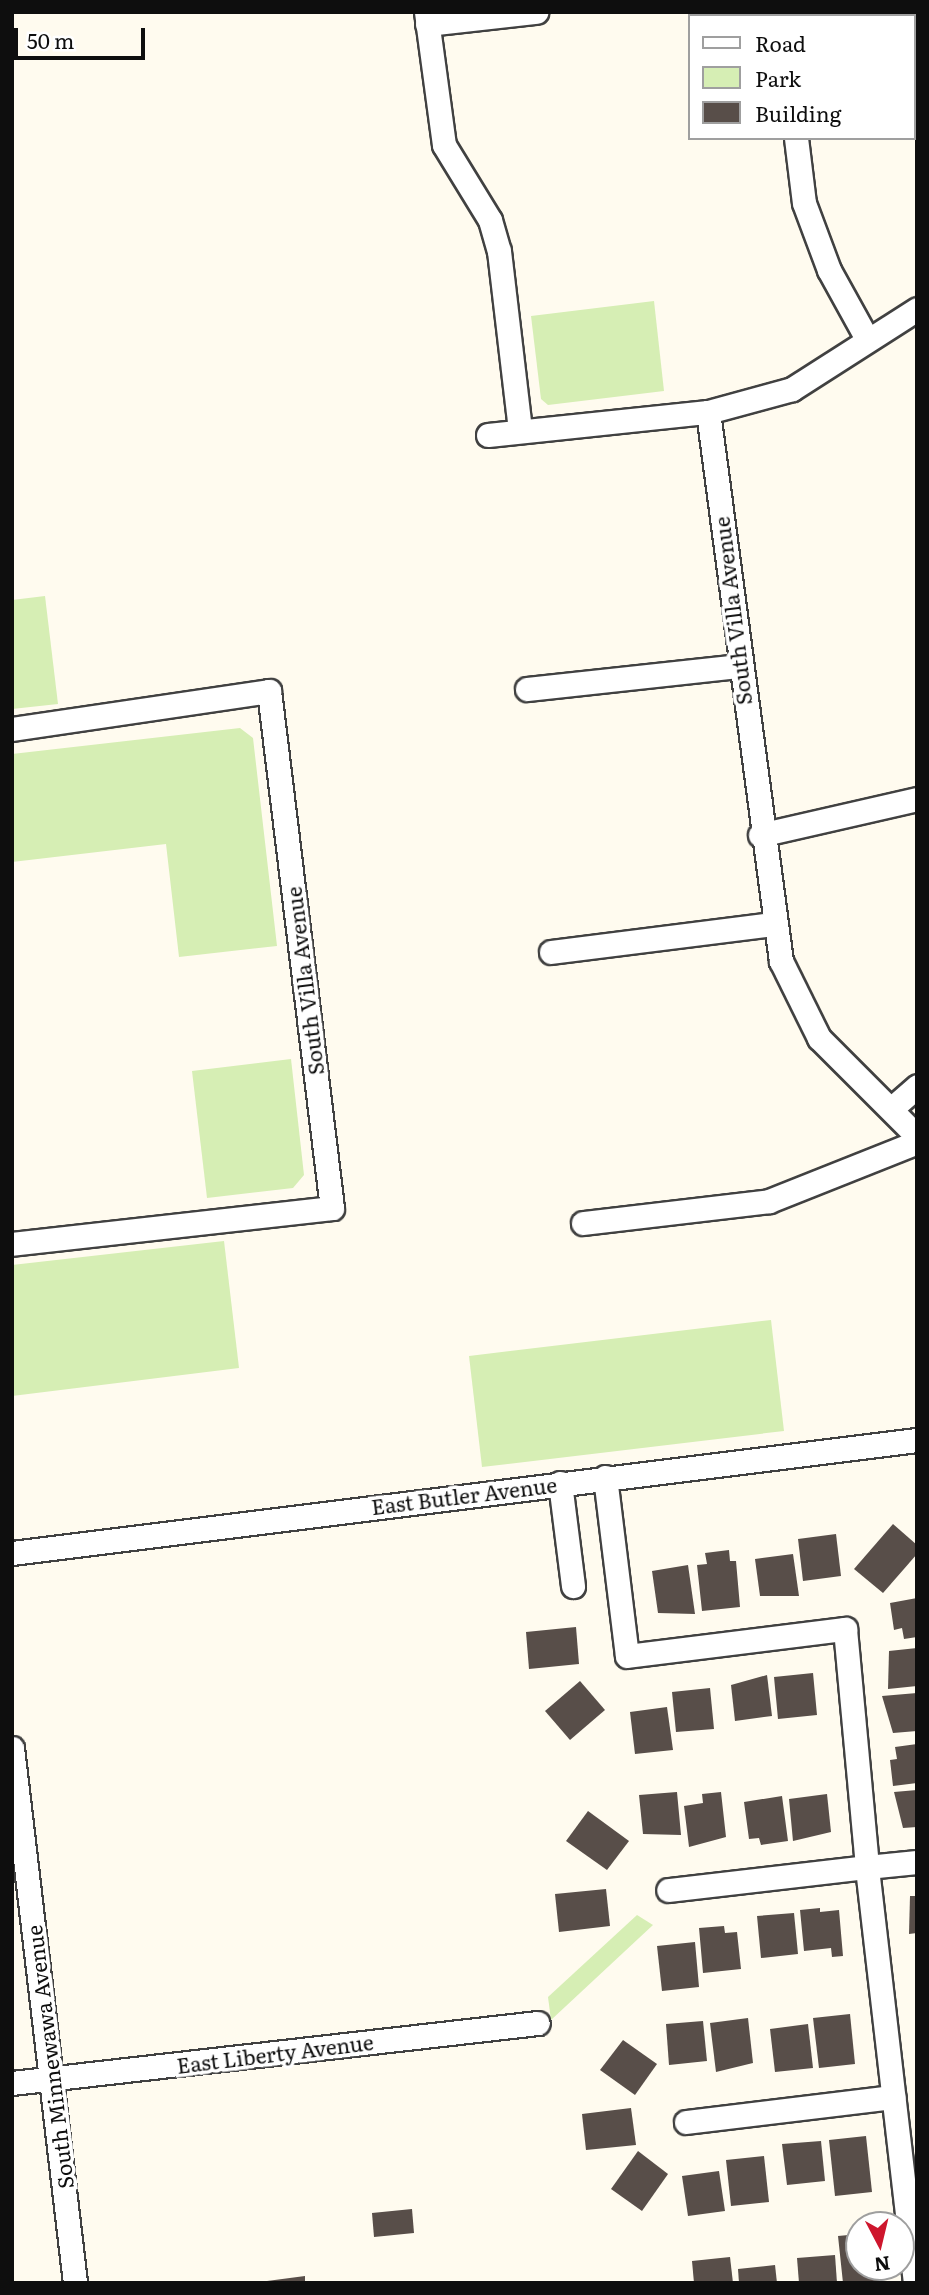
<!DOCTYPE html>
<html>
<head>
<meta charset="utf-8">
<style>
	body { margin:0 }
	#map { position:relative; width:929px; height:2295px; overflow:hidden; background:#fffbef; font-family:Literata,serif }
	div>[style] { position:absolute }
	.green>* { inset:0; background:#d6eeb4 }
	.building>* { inset:0; background:#584e49 }
	.roads { filter:drop-shadow(2px 0 #414141) drop-shadow(-2px 0 #414141) drop-shadow(0 2px #414141) drop-shadow(0 -2px #414141) }
	.minor>* { height:23px; margin:-11.5px; padding:0 11.5px; transform-origin:11.5px; border-radius:11.5px; background:#fff }
	span { translate:-50% -50%; white-space:nowrap; text-align:center; line-height:1.15; -webkit-text-stroke:7px #fff; paint-order:stroke }
	.street-label { font-size:21px; color:#0e0e0e }
	.frame { position:absolute; inset:0; border:14px solid #0e0e0e; pointer-events:none }
	.legend { position:absolute; left:688px; top:14px; width:228px; height:126px; box-sizing:border-box; background:#fff; border:2px solid #9f9f9f; margin:0; padding:9px 12px; list-style:none; font-size:21px; color:#0e0e0e }
	.legend li { display:flex; align-items:center; gap:14px; height:35px }
	.legend b { width:35px; border:2px solid #9f9f9f }
	.north { position:absolute; left:845px; top:2211px; width:70px; height:70px; box-sizing:border-box; background:#fff; border:2px solid #9f9f9f; border-radius:50%; rotate:173deg; font-size:19px; font-weight:700; line-height:28px; text-align:center; color:#0e0e0e }
	.north::after { content:''; display:block; margin:auto; width:24px; height:32px; background:#ce162d; clip-path:polygon(50% 0,100% 100%,50% 72%,0 100%) }
	.scale { position:absolute; left:14px; top:28px; width:131px; height:32px; box-sizing:border-box; border:4px solid #0e0e0e; border-top:0; padding-left:9px; font-size:21px; line-height:24px; white-space:nowrap; color:#0e0e0e; -webkit-text-stroke:5px #fff; paint-order:stroke }
</style>
</head>
<body>
<div id="map">
	<div class="green">
		<div style="clip-path:polygon(654px 301px,664px 391px,548px 405px,541px 399px,531px 316px)"></div>
		<div style="clip-path:polygon(45px 596px,58px 704px,12px 709px,12px 600px)"></div>
		<div style="clip-path:polygon(240px 728px,253px 738px,277px 946px,179px 957px,166px 844px,12px 862px,12px 754px)"></div>
		<div style="clip-path:polygon(291px 1059px,304px 1175px,293px 1188px,207px 1198px,192px 1071px)"></div>
		<div style="clip-path:polygon(224px 1241px,239px 1368px,12px 1396px,12px 1265px)"></div>
		<div style="clip-path:polygon(771px 1320px,784px 1431px,482px 1467px,469px 1356px)"></div>
		<div style="clip-path:polygon(637px 1915px,653px 1925px,551px 2020px,548px 1997px)"></div>
	</div>
	<div class="building">
		<div style="clip-path:polygon(893px 1524px,917px 1545px,917px 1554px,883px 1593px,854px 1569px)"></div>
		<div style="clip-path:polygon(836px 1534px,841px 1576px,803px 1581px,798px 1539px)"></div>
		<div style="clip-path:polygon(729px 1550px,730px 1561px,736px 1561px,740px 1607px,702px 1611px,697px 1565px,707px 1564px,705px 1553px)"></div>
		<div style="clip-path:polygon(793px 1554px,799px 1596px,760px 1596px,755px 1559px)"></div>
		<div style="clip-path:polygon(688px 1565px,695px 1614px,658px 1613px,652px 1571px)"></div>
		<div style="clip-path:polygon(917px 1598px,917px 1637px,904px 1639px,902px 1628px,894px 1630px,890px 1603px)"></div>
		<div style="clip-path:polygon(576px 1627px,579px 1664px,529px 1669px,526px 1632px)"></div>
		<div style="clip-path:polygon(917px 1648px,917px 1686px,888px 1689px,889px 1651px)"></div>
		<div style="clip-path:polygon(813px 1673px,817px 1715px,778px 1719px,774px 1677px)"></div>
		<div style="clip-path:polygon(767px 1675px,772px 1716px,735px 1721px,731px 1685px)"></div>
		<div style="clip-path:polygon(580px 1681px,605px 1710px,570px 1740px,545px 1711px)"></div>
		<div style="clip-path:polygon(710px 1688px,714px 1729px,676px 1732px,672px 1692px)"></div>
		<div style="clip-path:polygon(917px 1693px,917px 1731px,893px 1733px,882px 1696px)"></div>
		<div style="clip-path:polygon(667px 1707px,673px 1750px,635px 1754px,630px 1712px)"></div>
		<div style="clip-path:polygon(917px 1744px,917px 1783px,893px 1786px,890px 1760px,897px 1759px,895px 1747px)"></div>
		<div style="clip-path:polygon(917px 1790px,917px 1827px,903px 1828px,894px 1792px)"></div>
		<div style="clip-path:polygon(677px 1792px,681px 1835px,643px 1834px,639px 1795px)"></div>
		<div style="clip-path:polygon(721px 1792px,726px 1837px,689px 1847px,684px 1806px,703px 1803px,702px 1794px)"></div>
		<div style="clip-path:polygon(827px 1794px,831px 1832px,793px 1841px,789px 1799px)"></div>
		<div style="clip-path:polygon(782px 1796px,788px 1841px,761px 1845px,759px 1838px,749px 1839px,744px 1802px)"></div>
		<div style="clip-path:polygon(588px 1811px,629px 1841px,607px 1870px,566px 1841px)"></div>
		<div style="clip-path:polygon(606px 1889px,610px 1926px,559px 1932px,555px 1894px)"></div>
		<div style="clip-path:polygon(910px 1896px,917px 1896px,917px 1933px,909px 1934px)"></div>
		<div style="clip-path:polygon(820px 1908px,820px 1912px,839px 1910px,843px 1956px,832px 1957px,831px 1948px,804px 1951px,800px 1910px)"></div>
		<div style="clip-path:polygon(794px 1913px,798px 1954px,761px 1958px,757px 1916px)"></div>
		<div style="clip-path:polygon(724px 1926px,725px 1933px,737px 1932px,741px 1969px,703px 1973px,699px 1928px)"></div>
		<div style="clip-path:polygon(695px 1942px,699px 1987px,662px 1991px,657px 1946px)"></div>
		<div style="clip-path:polygon(850px 2014px,855px 2064px,819px 2068px,813px 2018px)"></div>
		<div style="clip-path:polygon(748px 2018px,753px 2063px,716px 2072px,710px 2023px)"></div>
		<div style="clip-path:polygon(703px 2021px,707px 2061px,669px 2065px,666px 2024px)"></div>
		<div style="clip-path:polygon(808px 2024px,813px 2068px,775px 2072px,770px 2029px)"></div>
		<div style="clip-path:polygon(623px 2040px,657px 2064px,635px 2095px,600px 2070px)"></div>
		<div style="clip-path:polygon(631px 2108px,636px 2145px,586px 2150px,582px 2114px)"></div>
		<div style="clip-path:polygon(866px 2136px,872px 2192px,835px 2196px,829px 2140px)"></div>
		<div style="clip-path:polygon(821px 2141px,825px 2181px,787px 2185px,782px 2144px)"></div>
		<div style="clip-path:polygon(638px 2151px,668px 2174px,642px 2211px,611px 2189px)"></div>
		<div style="clip-path:polygon(764px 2156px,769px 2202px,731px 2206px,726px 2160px)"></div>
		<div style="clip-path:polygon(719px 2171px,725px 2211px,688px 2216px,682px 2176px)"></div>
		<div style="clip-path:polygon(412px 2209px,414px 2233px,374px 2237px,372px 2213px)"></div>
		<div style="clip-path:polygon(859px 2234px,859px 2267px,893px 2267px,894px 2275px,880px 2277px,881px 2283px,843px 2283px,838px 2236px)"></div>
		<div style="clip-path:polygon(835px 2255px,837px 2283px,799px 2283px,797px 2258px)"></div>
		<div style="clip-path:polygon(730px 2257px,733px 2283px,694px 2283px,692px 2261px)"></div>
		<div style="clip-path:polygon(775px 2265px,777px 2283px,739px 2283px,738px 2269px)"></div>
		<div style="clip-path:polygon(305px 2276px,305px 2283px,267px 2283px,267px 2281px)"></div>
	</div>
	<div class="roads">
		<div class="minor">
			<div style="left:426px;top:12px;width:134px;rotate:82.3deg"></div>
			<div style="left:444px;top:145px;width:88px;rotate:58.5deg"></div>
			<div style="left:490px;top:220px;width:32px;rotate:74deg"></div>
			<div style="left:499px;top:251px;width:181px;rotate:83.3deg"></div>
			<div style="left:781px;top:12px;width:4px;rotate:90deg"></div>
			<div style="left:427px;top:24px;width:110px;rotate:-6.3deg"></div>
			<div style="left:796px;top:138px;width:65px;rotate:83deg"></div>
			<div style="left:804px;top:203px;width:72px;rotate:69.5deg"></div>
			<div style="left:829px;top:270px;width:77px;rotate:61.1deg"></div>
			<div style="left:708px;top:412px;width:554px;rotate:82.43deg"></div>
			<div style="left:781px;top:961px;width:86px;rotate:63.7deg"></div>
			<div style="left:819px;top:1038px;width:139px;rotate:45deg"></div>
			<div style="left:488px;top:435px;width:221px;rotate:-6deg"></div>
			<div style="left:708px;top:412px;width:87px;rotate:-15.3deg"></div>
			<div style="left:792px;top:389px;width:148px;rotate:-32.6deg"></div>
			<div style="left:527px;top:689px;width:212px;rotate:-6.2deg"></div>
			<div style="left:12px;top:729px;width:260px;rotate:-8.4deg"></div>
			<div style="left:269px;top:691px;width:521px;rotate:83.05deg"></div>
			<div style="left:332px;top:1208px;width:322px;rotate:173.6deg"></div>
			<div style="left:760px;top:835px;width:161px;rotate:-12.9deg"></div>
			<div style="left:551px;top:952px;width:224px;rotate:-7.2deg"></div>
			<div style="left:891px;top:1109px;width:35px;rotate:-41deg"></div>
			<div style="left:583px;top:1223px;width:187px;rotate:-6.7deg"></div>
			<div style="left:769px;top:1201px;width:159px;rotate:-21.7deg"></div>
			<div style="left:605px;top:1477px;width:180px;rotate:83deg"></div>
			<div style="left:627px;top:1656px;width:220px;rotate:-7.1deg"></div>
			<div style="left:845px;top:1629px;width:239px;rotate:84.7deg"></div>
			<div style="left:867px;top:1867px;width:200px;rotate:173.4deg"></div>
			<div style="left:560px;top:1483px;width:104px;rotate:82.8deg"></div>
			<div style="left:12px;top:1553px;width:912px;rotate:-7.12deg"></div>
			<div style="left:12px;top:1748px;width:539px;rotate:83.28deg"></div>
			<div style="left:12px;top:2083px;width:529px;rotate:-6.51deg"></div>
			<div style="left:686px;top:2122px;width:209px;rotate:-6.9deg"></div>
			<div style="left:915px;top:2283px;width:419px;rotate:-96.6deg"></div>
			<div style="left:867px;top:1867px;width:50px;rotate:-5.7deg"></div>
		</div>
	</div>
	<div class="street-label">
		<span style="left:732px;top:611px;rotate:-97deg">South Villa Avenue</span>
		<span style="left:304px;top:981px;rotate:-97deg">South Villa Avenue</span>
		<span style="left:464px;top:1495px;rotate:-7deg">East Butler Avenue</span>
		<span style="left:275px;top:2053px;rotate:-7deg">East Liberty Avenue</span>
		<span style="left:49px;top:2057px;rotate:-97deg">South Minnewawa Avenue</span>
	</div>
	<div class="frame"></div>
	<ul class="legend">
	<li><b style="height:9px;background:#fff"></b>Road</li>
	<li><b style="height:19px;background:#d6eeb4"></b>Park</li>
	<li><b style="height:19px;background:#584e49"></b>Building</li>
	</ul>
	<div class="north">N</div>
	<div class="scale">50 m</div>
</div>
</body>
</html>
